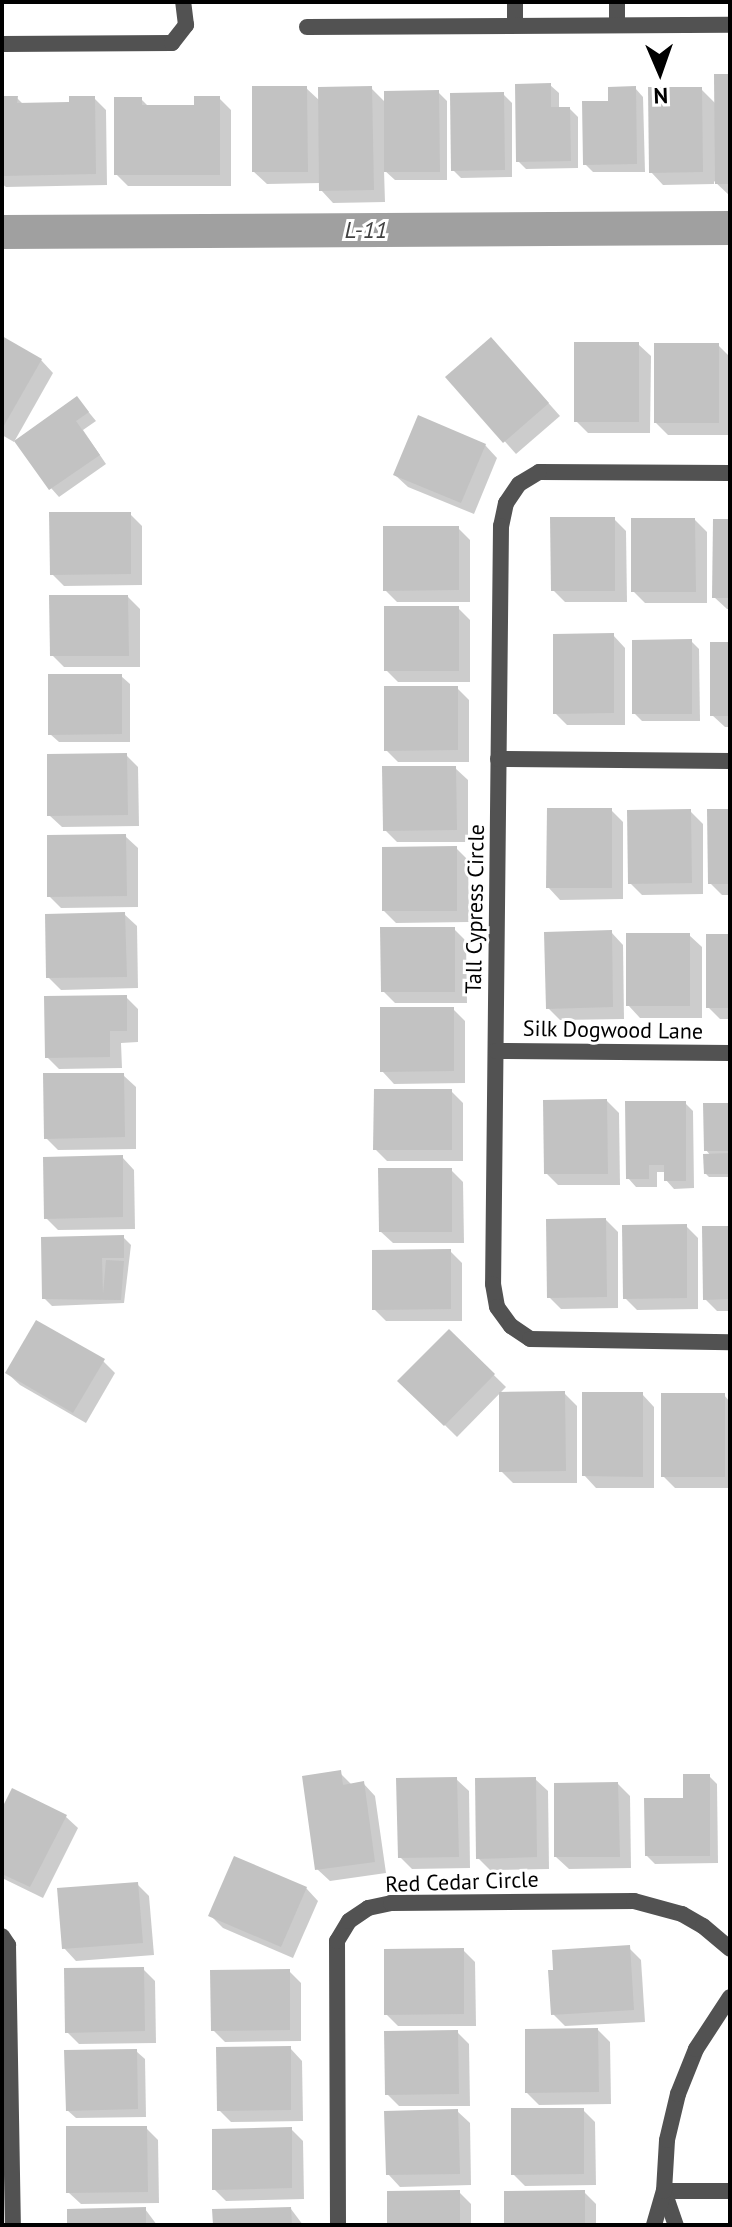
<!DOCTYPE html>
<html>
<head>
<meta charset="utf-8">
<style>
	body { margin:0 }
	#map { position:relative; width:732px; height:2227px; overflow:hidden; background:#fff; font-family:"PT Sans",sans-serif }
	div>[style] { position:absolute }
	.shadow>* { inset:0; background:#0003 }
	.canal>* { height:34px; margin:-17px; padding:0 17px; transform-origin:17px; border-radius:17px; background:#a0a0a0 }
	.building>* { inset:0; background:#c2c2c2 }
	.street>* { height:16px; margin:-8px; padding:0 8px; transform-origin:8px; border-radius:8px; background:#525252 }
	span { translate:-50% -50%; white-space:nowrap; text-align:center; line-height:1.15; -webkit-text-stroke:6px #fff; paint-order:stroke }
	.street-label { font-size:22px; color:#000 }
	.water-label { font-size:24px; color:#414141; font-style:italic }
	.frame { position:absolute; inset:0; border:4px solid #000; pointer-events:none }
	.north { position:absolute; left:620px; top:32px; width:80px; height:80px; -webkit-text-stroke:6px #fff; paint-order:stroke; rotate:178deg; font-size:22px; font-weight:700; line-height:32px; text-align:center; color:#000 }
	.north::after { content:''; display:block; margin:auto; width:28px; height:36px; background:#000; clip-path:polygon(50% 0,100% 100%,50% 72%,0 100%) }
</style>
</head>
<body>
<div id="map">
	<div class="shadow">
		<div style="clip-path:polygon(730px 76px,730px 196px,714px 181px,714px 184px,663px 185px,651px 172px,701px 89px,716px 104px)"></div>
		<div style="clip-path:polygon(550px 85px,559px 93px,559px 109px,570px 109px,578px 117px,578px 168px,526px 169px,518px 161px)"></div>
		<div style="clip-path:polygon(306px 88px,320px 101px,371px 88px,386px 103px,438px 92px,447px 101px,447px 180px,395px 180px,384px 170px,385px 202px,333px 203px,321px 190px,321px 183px,267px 184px,254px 172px)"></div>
		<div style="clip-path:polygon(635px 88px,643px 97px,645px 172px,593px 172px,585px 164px,610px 103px)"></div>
		<div style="clip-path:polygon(503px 94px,512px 103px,512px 177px,461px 178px,453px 170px)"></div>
		<div style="clip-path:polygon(2px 98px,17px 98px,24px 105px,71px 104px,94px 98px,106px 110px,107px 185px,6px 187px,2px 184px)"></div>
		<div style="clip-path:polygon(219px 98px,231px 110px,231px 186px,128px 186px,116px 174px,141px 99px,149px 107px,196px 107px)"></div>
		<div style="clip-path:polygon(2px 338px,41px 360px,53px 373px,14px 442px,2px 435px)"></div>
		<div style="clip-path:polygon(638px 344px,651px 356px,650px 433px,588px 433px,576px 421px)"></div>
		<div style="clip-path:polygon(718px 345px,730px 357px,730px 435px,668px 435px,656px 423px)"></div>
		<div style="clip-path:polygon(503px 352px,560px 416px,516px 454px,448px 377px)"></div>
		<div style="clip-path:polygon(77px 398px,96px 421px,83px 430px,106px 464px,59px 497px,51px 488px)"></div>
		<div style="clip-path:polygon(485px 445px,497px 458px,474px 514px,408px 487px,395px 475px)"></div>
		<div style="clip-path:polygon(130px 514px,142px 526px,142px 585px,64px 586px,52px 574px)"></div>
		<div style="clip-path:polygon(614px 519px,626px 531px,627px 602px,565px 602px,553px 590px)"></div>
		<div style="clip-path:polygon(695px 520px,707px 532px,707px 603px,645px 603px,633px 591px)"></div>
		<div style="clip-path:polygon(730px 521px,730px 609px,727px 609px,714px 597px)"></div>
		<div style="clip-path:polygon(458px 528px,470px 540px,470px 602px,397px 602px,385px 590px)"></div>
		<div style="clip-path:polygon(128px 597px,140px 609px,140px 667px,64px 667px,52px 655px)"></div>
		<div style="clip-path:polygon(458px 608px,470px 620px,470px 682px,398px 682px,386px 670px)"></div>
		<div style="clip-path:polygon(613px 635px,625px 648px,625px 725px,567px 725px,555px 713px)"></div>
		<div style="clip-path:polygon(691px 641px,699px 649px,700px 721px,642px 721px,634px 713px)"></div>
		<div style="clip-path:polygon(730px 644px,730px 727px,725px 727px,712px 715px)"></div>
		<div style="clip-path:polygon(121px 676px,130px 684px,130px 742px,59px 742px,50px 734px)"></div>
		<div style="clip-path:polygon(457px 688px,469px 700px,469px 762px,398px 762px,386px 750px)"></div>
		<div style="clip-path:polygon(126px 755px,138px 767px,139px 826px,62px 827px,49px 815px)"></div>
		<div style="clip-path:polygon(455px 768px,468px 780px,468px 842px,397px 842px,385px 830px)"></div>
		<div style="clip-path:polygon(611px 810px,623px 822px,623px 899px,560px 900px,548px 887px)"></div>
		<div style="clip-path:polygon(690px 811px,703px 824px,703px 894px,642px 895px,630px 883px)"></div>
		<div style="clip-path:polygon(730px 811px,730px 895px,722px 895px,710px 883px)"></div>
		<div style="clip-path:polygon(125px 836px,138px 848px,138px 907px,61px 908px,49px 896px)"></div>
		<div style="clip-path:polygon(456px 848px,468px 860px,469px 922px,396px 923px,384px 911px)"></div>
		<div style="clip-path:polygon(124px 914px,137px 926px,138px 988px,61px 990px,48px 977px)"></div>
		<div style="clip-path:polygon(454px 929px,466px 941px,467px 1003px,395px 1003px,383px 991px)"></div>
		<div style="clip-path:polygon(611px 932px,623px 945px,624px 1019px,560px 1020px,548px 1008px)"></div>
		<div style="clip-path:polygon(689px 935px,702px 947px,702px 1018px,640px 1018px,628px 1005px)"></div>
		<div style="clip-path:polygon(730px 936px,730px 1019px,720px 1019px,708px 1007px)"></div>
		<div style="clip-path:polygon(126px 997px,138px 1009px,138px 1042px,121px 1043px,122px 1068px,59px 1069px,47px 1057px)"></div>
		<div style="clip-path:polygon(453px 1009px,465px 1021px,465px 1083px,394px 1084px,382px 1071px)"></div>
		<div style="clip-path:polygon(123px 1075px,136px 1087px,136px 1149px,58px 1150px,46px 1138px)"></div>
		<div style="clip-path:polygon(451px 1091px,463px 1103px,463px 1161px,387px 1161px,375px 1149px)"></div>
		<div style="clip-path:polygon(607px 1101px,619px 1113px,620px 1185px,558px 1185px,546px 1173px)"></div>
		<div style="clip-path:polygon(685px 1103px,693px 1111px,694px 1188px,674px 1189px,666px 1180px,666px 1172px,657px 1172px,657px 1187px,636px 1187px,628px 1178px)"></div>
		<div style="clip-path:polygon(730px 1105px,730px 1177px,709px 1177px,706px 1174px,711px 1156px,706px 1150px)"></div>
		<div style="clip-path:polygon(122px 1157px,134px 1170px,135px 1229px,58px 1230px,46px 1218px)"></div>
		<div style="clip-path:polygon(451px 1170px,463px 1182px,464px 1243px,393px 1243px,380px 1231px)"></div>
		<div style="clip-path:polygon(606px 1220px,618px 1232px,618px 1308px,561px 1309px,549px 1297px)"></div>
		<div style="clip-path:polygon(686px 1226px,698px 1238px,698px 1309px,637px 1310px,625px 1298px)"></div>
		<div style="clip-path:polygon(730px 1228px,730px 1311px,717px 1311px,705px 1299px)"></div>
		<div style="clip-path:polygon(123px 1237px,131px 1245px,124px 1303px,52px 1306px,44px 1298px)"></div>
		<div style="clip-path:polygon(450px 1251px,462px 1263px,462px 1321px,386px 1321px,374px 1309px)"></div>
		<div style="clip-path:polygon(449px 1331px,506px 1387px,457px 1437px,400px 1381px)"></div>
		<div style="clip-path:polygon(103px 1361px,115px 1373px,86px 1423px,20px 1385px,7px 1373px)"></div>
		<div style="clip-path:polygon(564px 1393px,577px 1406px,577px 1483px,513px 1483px,501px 1471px)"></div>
		<div style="clip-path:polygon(642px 1394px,654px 1407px,654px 1488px,596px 1488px,584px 1475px)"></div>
		<div style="clip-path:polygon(724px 1395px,730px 1402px,730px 1488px,675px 1488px,663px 1476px)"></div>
		<div style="clip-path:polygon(340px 1773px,352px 1785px,363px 1783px,375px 1796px,386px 1873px,330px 1881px,317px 1869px)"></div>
		<div style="clip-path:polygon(709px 1776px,717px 1784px,718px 1863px,655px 1864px,647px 1856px,685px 1800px)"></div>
		<div style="clip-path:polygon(456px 1779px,469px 1791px,470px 1868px,412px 1869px,400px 1857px)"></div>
		<div style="clip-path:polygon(535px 1779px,548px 1791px,549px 1869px,490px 1870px,478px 1858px)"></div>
		<div style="clip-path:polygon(618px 1784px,630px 1796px,631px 1868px,569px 1869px,556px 1857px)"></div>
		<div style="clip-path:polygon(2px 1812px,65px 1816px,78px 1828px,43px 1898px,2px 1878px)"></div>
		<div style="clip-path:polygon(137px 1884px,149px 1896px,154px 1955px,76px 1961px,64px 1948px)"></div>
		<div style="clip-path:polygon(306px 1888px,318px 1901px,293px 1958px,223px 1928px,211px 1916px)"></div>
		<div style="clip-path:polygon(629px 1948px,641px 1960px,645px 2022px,565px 2026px,553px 2014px)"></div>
		<div style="clip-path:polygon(463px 1950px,475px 1962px,476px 2026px,398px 2026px,386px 2014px)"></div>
		<div style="clip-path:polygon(143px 1969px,155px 1981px,156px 2043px,79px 2044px,67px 2032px)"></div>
		<div style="clip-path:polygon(289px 1971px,301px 1983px,301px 2041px,225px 2042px,213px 2030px)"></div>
		<div style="clip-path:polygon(598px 2030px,610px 2042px,611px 2104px,539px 2105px,527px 2093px)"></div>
		<div style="clip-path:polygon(457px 2032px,469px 2044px,470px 2106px,399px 2106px,387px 2094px)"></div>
		<div style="clip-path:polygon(290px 2048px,302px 2061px,303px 2121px,231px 2122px,219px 2110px)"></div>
		<div style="clip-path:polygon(136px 2051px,145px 2059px,146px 2117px,76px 2118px,67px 2110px)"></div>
		<div style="clip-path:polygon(583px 2110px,595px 2122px,596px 2185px,525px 2186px,513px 2174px)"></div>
		<div style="clip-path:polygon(457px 2111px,470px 2123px,471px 2185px,400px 2187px,388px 2174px)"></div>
		<div style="clip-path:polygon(146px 2128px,158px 2140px,159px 2203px,81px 2204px,68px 2192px)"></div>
		<div style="clip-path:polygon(291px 2129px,303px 2141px,304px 2199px,226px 2201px,214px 2189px)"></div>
		<div style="clip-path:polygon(459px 2192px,471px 2204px,471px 2225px,389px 2225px)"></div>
		<div style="clip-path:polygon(584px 2192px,596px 2204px,596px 2225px,506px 2225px)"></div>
		<div style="clip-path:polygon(145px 2209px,157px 2225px,69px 2225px)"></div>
		<div style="clip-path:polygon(291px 2209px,303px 2225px,215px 2225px)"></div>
	</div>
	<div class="canal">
		<div style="left:2px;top:232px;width:728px;rotate:-0.31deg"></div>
	</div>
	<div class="building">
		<div style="clip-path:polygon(714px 74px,730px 74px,730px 184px,715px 184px)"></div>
		<div style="clip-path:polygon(551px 83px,551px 107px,570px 107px,571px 161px,516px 162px,515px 84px)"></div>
		<div style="clip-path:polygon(252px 86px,307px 86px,308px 172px,252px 172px)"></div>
		<div style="clip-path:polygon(372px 86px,374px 190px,319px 191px,318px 87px)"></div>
		<div style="clip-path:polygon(636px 86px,637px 164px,583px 165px,582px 101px,608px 101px,608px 87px)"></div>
		<div style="clip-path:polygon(648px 87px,702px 87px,703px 172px,649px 173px)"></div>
		<div style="clip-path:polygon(439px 90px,440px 172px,384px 172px,384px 91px)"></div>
		<div style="clip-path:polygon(504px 92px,505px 170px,451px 171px,450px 93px)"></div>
		<div style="clip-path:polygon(2px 96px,18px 96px,17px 103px,69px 102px,69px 96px,95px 96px,96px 174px,2px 176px)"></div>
		<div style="clip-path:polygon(194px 96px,220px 96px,220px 175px,114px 175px,114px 97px,142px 97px,142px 105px,194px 105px)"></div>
		<div style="clip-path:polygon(2px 336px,42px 359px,2px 429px)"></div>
		<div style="clip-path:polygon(491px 337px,549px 403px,503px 443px,445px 377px)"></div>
		<div style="clip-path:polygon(574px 342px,639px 342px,639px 422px,574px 422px)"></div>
		<div style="clip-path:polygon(654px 343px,719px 343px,719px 423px,654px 423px)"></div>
		<div style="clip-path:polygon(77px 396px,89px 412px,76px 421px,100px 455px,49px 490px,14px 441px)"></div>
		<div style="clip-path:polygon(418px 415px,486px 444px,461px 503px,393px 475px)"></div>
		<div style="clip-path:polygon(49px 512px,131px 512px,131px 574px,50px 575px)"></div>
		<div style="clip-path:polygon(550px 517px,615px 517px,615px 591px,551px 591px)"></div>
		<div style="clip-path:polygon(631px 518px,695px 518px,696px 592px,631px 592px)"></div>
		<div style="clip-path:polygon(713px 519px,730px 519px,730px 598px,712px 598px)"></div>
		<div style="clip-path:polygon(383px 526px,459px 526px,459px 590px,383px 591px)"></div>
		<div style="clip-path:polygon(49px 595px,128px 595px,129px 656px,50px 656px)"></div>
		<div style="clip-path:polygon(384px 606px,459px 606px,459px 671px,384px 671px)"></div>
		<div style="clip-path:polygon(614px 633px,614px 713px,553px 714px,553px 634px)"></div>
		<div style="clip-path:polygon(692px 639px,692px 714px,632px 714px,632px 640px)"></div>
		<div style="clip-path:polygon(710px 642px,730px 642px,730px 716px,710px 716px)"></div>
		<div style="clip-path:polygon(48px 674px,122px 674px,122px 734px,48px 735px)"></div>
		<div style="clip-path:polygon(384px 686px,458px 686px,458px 750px,384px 751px)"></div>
		<div style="clip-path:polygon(127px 753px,128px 815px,47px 816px,47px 754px)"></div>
		<div style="clip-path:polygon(382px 766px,456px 766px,457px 830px,383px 831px)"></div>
		<div style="clip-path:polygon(547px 808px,612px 808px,612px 888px,546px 888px)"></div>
		<div style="clip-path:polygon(691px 809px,692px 883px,628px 884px,627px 810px)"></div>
		<div style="clip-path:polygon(707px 809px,730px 809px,730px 884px,708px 884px)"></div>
		<div style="clip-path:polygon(126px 834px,127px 896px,47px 897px,47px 835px)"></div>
		<div style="clip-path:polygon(457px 846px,457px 911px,382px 911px,382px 847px)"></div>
		<div style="clip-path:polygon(125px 912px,127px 977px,46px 978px,45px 914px)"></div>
		<div style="clip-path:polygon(380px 927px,455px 927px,455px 992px,381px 992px)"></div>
		<div style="clip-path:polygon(612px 930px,613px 1007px,546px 1009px,544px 932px)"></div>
		<div style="clip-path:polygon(626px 933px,690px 933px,690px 1006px,626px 1006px)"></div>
		<div style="clip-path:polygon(706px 934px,730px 934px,730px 1008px,706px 1008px)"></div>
		<div style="clip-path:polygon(127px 995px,127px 1031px,110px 1031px,110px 1057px,45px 1058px,44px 996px)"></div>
		<div style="clip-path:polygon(380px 1007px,454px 1007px,454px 1071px,380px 1072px)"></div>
		<div style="clip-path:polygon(43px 1073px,124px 1073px,125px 1137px,44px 1139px)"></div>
		<div style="clip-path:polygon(374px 1089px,452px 1089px,452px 1150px,373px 1150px)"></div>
		<div style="clip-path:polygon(607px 1099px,608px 1174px,544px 1174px,543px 1100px)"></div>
		<div style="clip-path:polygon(625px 1101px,686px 1101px,686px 1181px,664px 1181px,664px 1165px,649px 1165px,649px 1179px,626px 1179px)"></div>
		<div style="clip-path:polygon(703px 1103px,730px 1103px,730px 1151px,704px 1151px)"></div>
		<div style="clip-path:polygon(730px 1153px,730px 1174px,704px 1174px,703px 1154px)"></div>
		<div style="clip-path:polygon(123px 1155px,123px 1217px,44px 1219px,43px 1157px)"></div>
		<div style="clip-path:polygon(378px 1168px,452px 1168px,452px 1232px,379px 1232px)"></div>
		<div style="clip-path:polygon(606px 1218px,607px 1297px,547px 1298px,546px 1219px)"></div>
		<div style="clip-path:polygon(687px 1224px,687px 1298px,623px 1299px,622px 1225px)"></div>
		<div style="clip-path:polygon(702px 1226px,730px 1226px,730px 1299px,703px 1300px)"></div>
		<div style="clip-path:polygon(124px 1235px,124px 1258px,102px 1258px,103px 1294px,106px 1260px,124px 1261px,121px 1300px,42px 1299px,41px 1237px)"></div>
		<div style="clip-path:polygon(451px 1249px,451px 1309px,372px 1310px,372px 1250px)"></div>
		<div style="clip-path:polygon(36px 1320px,105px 1359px,73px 1413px,5px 1373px)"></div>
		<div style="clip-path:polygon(449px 1329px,495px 1374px,444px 1426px,397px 1381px)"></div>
		<div style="clip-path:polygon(565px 1391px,566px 1471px,499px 1472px,499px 1392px)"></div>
		<div style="clip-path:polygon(582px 1392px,643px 1392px,643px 1477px,582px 1476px)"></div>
		<div style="clip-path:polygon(661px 1393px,725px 1393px,725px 1477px,661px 1477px)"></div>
		<div style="clip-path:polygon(341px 1770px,343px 1785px,364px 1781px,375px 1862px,315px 1870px,302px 1776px)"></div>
		<div style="clip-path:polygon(683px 1774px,710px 1774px,710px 1856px,645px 1856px,644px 1798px,683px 1798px)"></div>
		<div style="clip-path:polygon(457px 1777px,459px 1857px,398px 1858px,396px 1778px)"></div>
		<div style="clip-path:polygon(536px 1777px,537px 1857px,476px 1859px,475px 1778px)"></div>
		<div style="clip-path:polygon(618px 1782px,620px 1857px,554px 1857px,554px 1783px)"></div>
		<div style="clip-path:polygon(12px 1788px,67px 1815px,30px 1887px,2px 1874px,2px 1808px)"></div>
		<div style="clip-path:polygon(234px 1856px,307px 1887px,281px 1947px,208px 1916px)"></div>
		<div style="clip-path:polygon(138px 1882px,143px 1943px,62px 1949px,57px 1888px)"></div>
		<div style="clip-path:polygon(630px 1945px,634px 2010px,551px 2015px,548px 1970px,553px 1970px,552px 1950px)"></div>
		<div style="clip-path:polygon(464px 1948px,464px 2014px,384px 2015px,384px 1949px)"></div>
		<div style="clip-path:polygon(144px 1967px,145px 2031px,65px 2033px,64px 1968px)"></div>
		<div style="clip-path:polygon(290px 1969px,290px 2030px,211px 2031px,210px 1970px)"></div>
		<div style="clip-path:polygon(598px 2028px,599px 2092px,525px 2093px,525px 2029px)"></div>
		<div style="clip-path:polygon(458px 2030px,459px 2094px,385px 2095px,384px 2031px)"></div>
		<div style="clip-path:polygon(291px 2046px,291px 2110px,217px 2111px,216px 2047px)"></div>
		<div style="clip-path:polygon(137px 2049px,138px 2109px,66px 2111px,64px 2050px)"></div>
		<div style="clip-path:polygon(511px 2108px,584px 2108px,584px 2174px,511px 2175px)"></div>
		<div style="clip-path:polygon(458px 2109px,460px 2174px,386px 2175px,384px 2111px)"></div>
		<div style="clip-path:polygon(66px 2126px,147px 2126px,148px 2192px,66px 2193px)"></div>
		<div style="clip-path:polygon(292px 2127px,292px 2188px,212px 2190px,212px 2129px)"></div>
		<div style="clip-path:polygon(460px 2190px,460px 2225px,387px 2225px,387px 2191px)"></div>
		<div style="clip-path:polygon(585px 2190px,585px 2225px,504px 2225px,504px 2191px)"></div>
		<div style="clip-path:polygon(146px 2207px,146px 2225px,67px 2225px,67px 2209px)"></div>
		<div style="clip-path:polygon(291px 2207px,292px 2225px,213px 2225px,212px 2209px)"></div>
	</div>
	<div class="street">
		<div style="left:515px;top:2px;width:23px;rotate:90deg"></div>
		<div style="left:617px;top:2px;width:23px;rotate:90deg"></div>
		<div style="left:307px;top:27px;width:423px;rotate:-0.3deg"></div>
		<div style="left:2px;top:44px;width:170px;rotate:-0.3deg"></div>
		<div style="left:172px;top:43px;width:23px;rotate:-52deg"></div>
		<div style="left:186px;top:25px;width:23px;rotate:-97deg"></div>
		<div style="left:730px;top:473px;width:191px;rotate:-179.7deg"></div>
		<div style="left:539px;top:472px;width:23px;rotate:149deg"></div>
		<div style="left:519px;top:484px;width:23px;rotate:124deg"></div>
		<div style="left:506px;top:503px;width:24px;rotate:102deg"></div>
		<div style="left:501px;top:526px;width:758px;rotate:90.6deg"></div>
		<div style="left:493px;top:1284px;width:23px;rotate:80deg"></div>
		<div style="left:497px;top:1307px;width:24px;rotate:54deg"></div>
		<div style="left:511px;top:1326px;width:23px;rotate:34deg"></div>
		<div style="left:530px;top:1339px;width:200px;rotate:0.9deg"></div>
		<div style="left:498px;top:759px;width:232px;rotate:0.5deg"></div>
		<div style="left:496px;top:1051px;width:234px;rotate:0.5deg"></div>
		<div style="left:2px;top:1936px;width:11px;rotate:56deg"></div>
		<div style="left:8px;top:1945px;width:280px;rotate:89deg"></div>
		<div style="left:664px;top:2191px;width:66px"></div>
		<div style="left:664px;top:2191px;width:36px;rotate:71deg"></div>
		<div style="left:338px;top:2225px;width:284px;rotate:-90.2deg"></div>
		<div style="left:337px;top:1941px;width:23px;rotate:-59deg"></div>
		<div style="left:349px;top:1921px;width:23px;rotate:-34deg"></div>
		<div style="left:368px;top:1908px;width:24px;rotate:-12deg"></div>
		<div style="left:391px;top:1903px;width:243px;rotate:-0.5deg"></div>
		<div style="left:634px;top:1901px;width:50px;rotate:15.2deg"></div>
		<div style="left:682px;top:1914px;width:24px;rotate:30deg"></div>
		<div style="left:703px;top:1926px;width:35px;rotate:40deg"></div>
		<div style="left:654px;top:2225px;width:35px;rotate:-74deg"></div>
		<div style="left:664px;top:2191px;width:51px;rotate:-86.6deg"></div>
		<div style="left:667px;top:2140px;width:47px;rotate:-76.6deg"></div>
		<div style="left:678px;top:2094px;width:48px;rotate:-68.2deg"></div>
		<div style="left:696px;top:2049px;width:62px;rotate:-56.8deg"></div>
	</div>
	<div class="street-label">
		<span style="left:475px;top:909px;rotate:-89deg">Tall Cypress Circle</span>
		<span style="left:613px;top:1030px;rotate:1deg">Silk Dogwood Lane</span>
		<span style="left:462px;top:1882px;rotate:-2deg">Red Cedar Circle</span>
	</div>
	<div class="water-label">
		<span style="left:366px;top:230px">L-11</span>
	</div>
	<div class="frame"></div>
	<div class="north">N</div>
</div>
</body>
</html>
